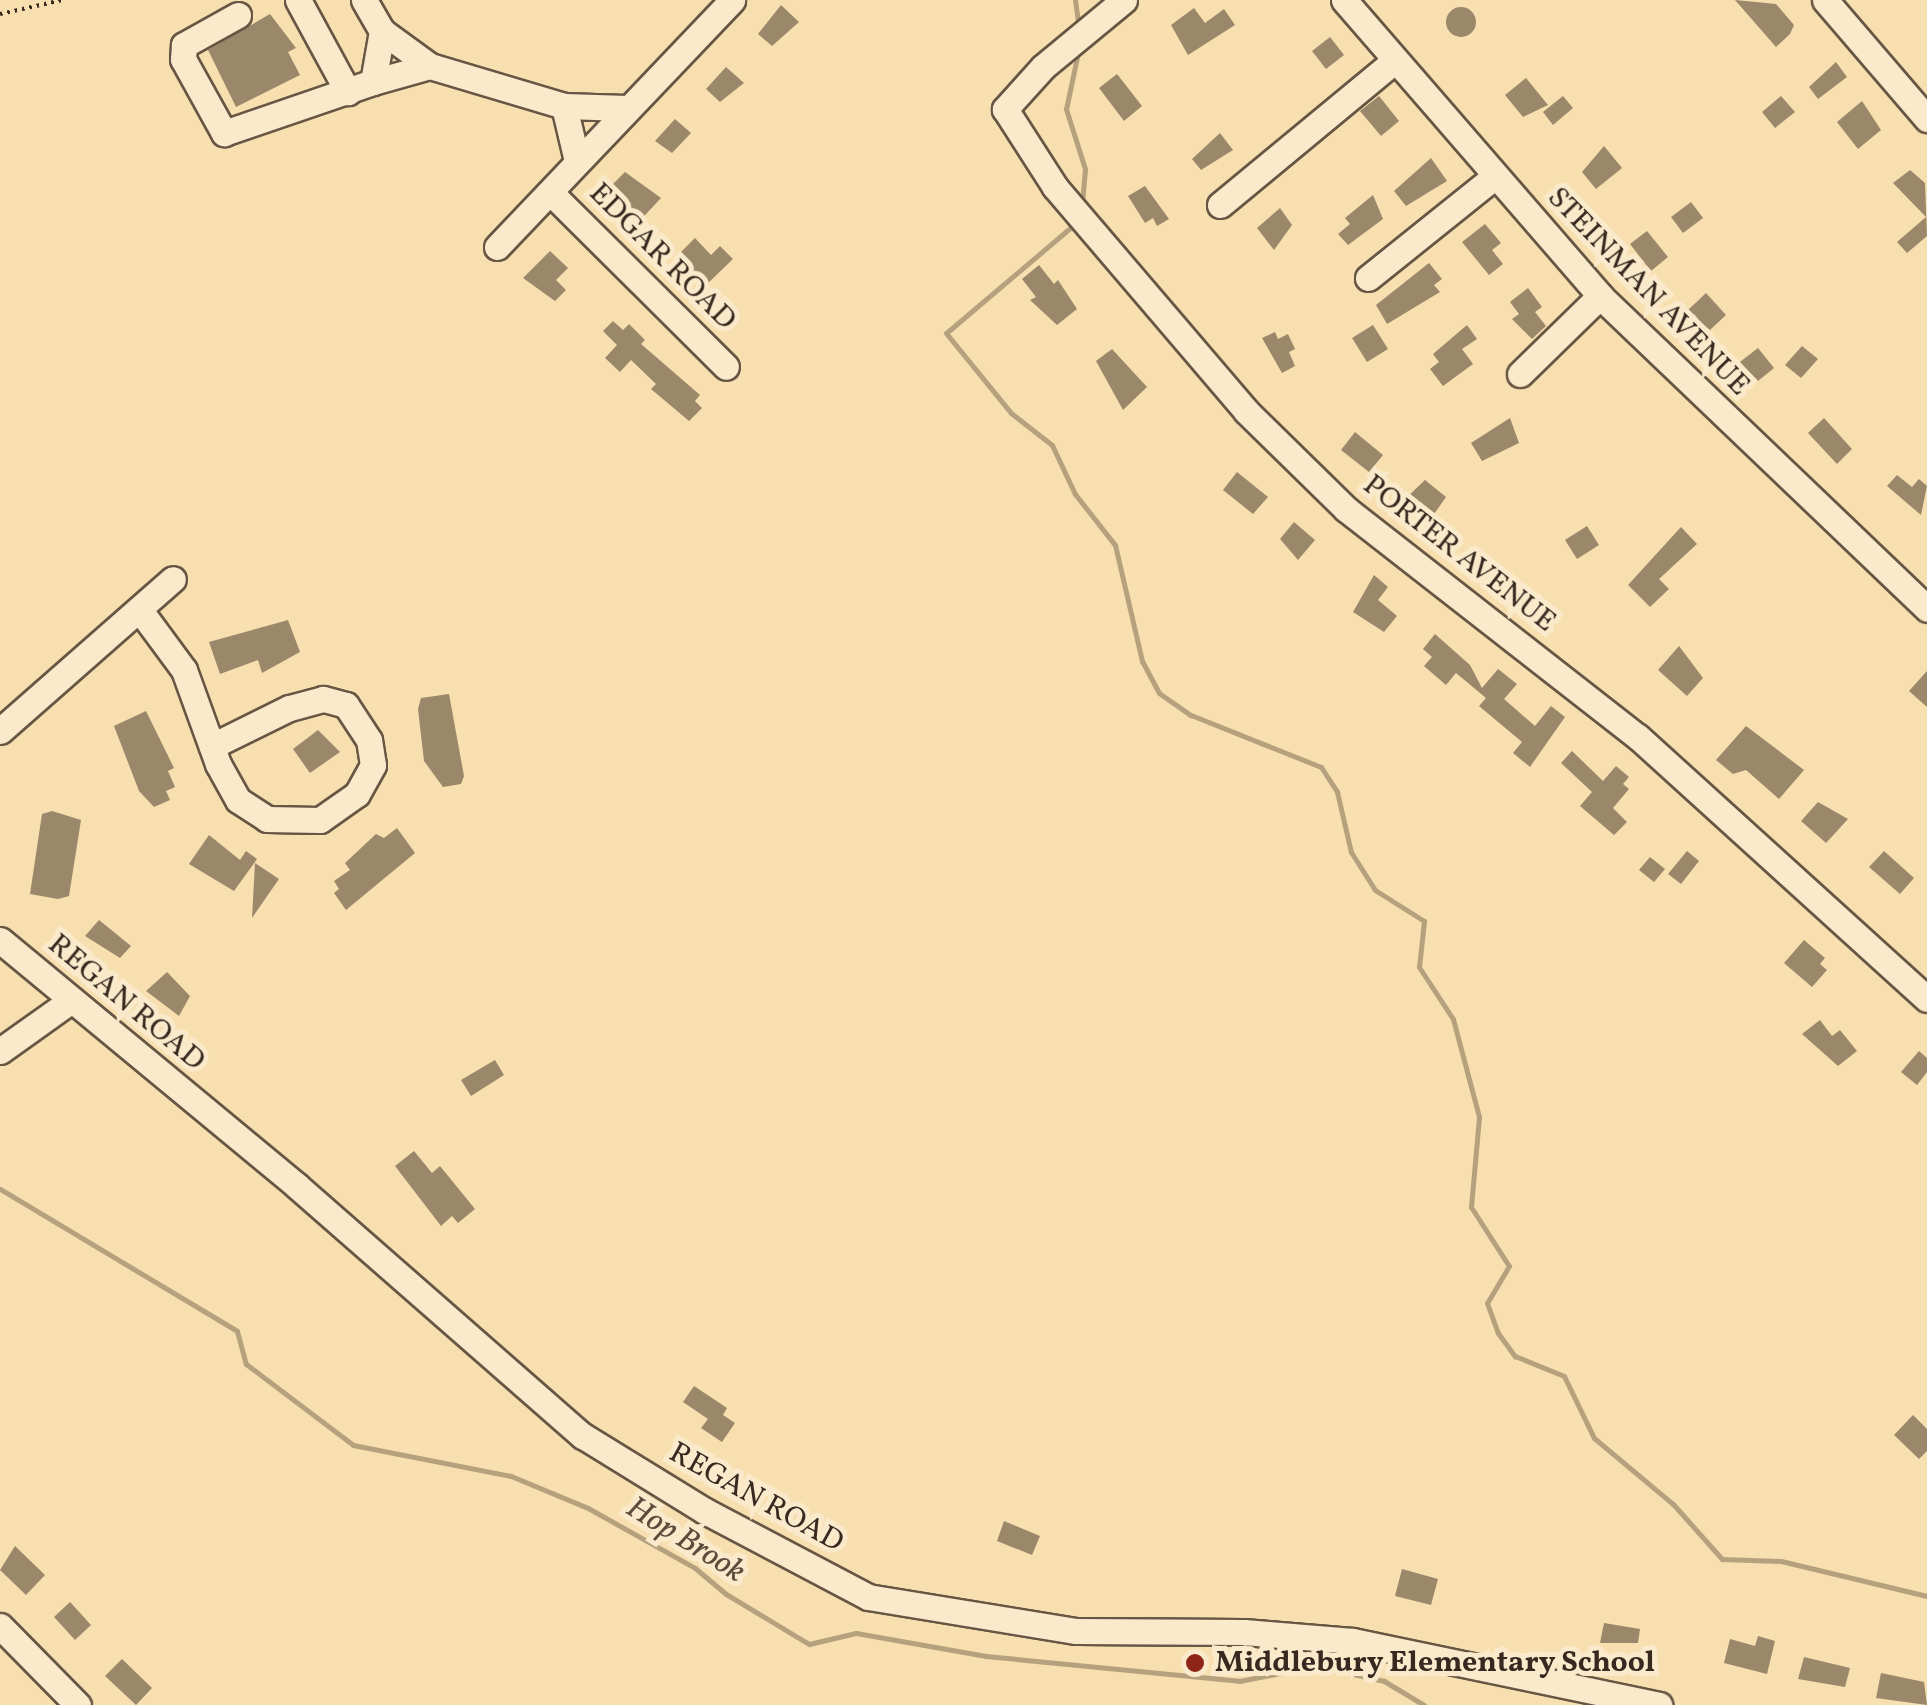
<!DOCTYPE html>
<html>
<head>
<meta charset="utf-8">
<style>
	body { margin:0 }
	#map { position:relative; width:1927px; height:1705px; overflow:hidden; background:#f7dfaf; font-family:Vollkorn,serif }
	div>[style] { position:absolute }
	.stream>* { height:5px; margin:-2.5px; padding:0 2.5px; transform-origin:2.5px; border-radius:2.5px; background:#b6a17e }
	.building>* { inset:0; background:#9b876a }
	.round { border-radius:50% }
	.path>* { height:4px; margin-top:-2px; transform-origin:0; background:repeating-linear-gradient(90deg,#372820 0 2.5px,transparent 0 7.5px) }
	.roads { filter:drop-shadow(2px 0 #675644) drop-shadow(-2px 0 #675644) drop-shadow(0 2px #675644) drop-shadow(0 -2px #675644) }
	.minor>* { height:25px; margin:-12.5px; padding:0 12.5px; transform-origin:12.5px; border-radius:12.5px; background:#faeacb }
	.dots>* { width:28px; height:28px; translate:-50% -50%; box-sizing:border-box; border:5px solid #faeacb; border-radius:50% }
	span { translate:-50% -50%; white-space:nowrap; text-align:center; line-height:1.15; -webkit-text-stroke:10px #faeacb; paint-order:stroke }
	.street-label { font-size:30px; color:#372820 }
	.poi-label { font-size:30px; color:#372820; font-weight:700 }
	.left { translate:0 -50%; text-align:left }
	.water-label { font-size:32px; color:#5d4c3c; font-style:italic }
</style>
</head>
<body>
<div id="map">
	<div class="stream">
		<div style="left:1075px;top:0;width:22px;rotate:82deg"></div>
		<div style="left:1077px;top:57px;width:53px;rotate:101.9deg"></div>
		<div style="left:1066px;top:109px;width:63px;rotate:72.4deg"></div>
		<div style="left:1085px;top:169px;width:32px;rotate:95deg"></div>
		<div style="left:1070px;top:228px;width:162px;rotate:139.7deg"></div>
		<div style="left:946px;top:333px;width:103px;rotate:50.9deg"></div>
		<div style="left:1011px;top:413px;width:52px;rotate:38deg"></div>
		<div style="left:1052px;top:445px;width:54px;rotate:64.9deg"></div>
		<div style="left:1075px;top:494px;width:65px;rotate:51.9deg"></div>
		<div style="left:1115px;top:545px;width:119px;rotate:76.9deg"></div>
		<div style="left:1142px;top:661px;width:36px;rotate:62deg"></div>
		<div style="left:1159px;top:693px;width:39px;rotate:35deg"></div>
		<div style="left:1191px;top:715px;width:140px;rotate:21.8deg"></div>
		<div style="left:1321px;top:767px;width:30px;rotate:57deg"></div>
		<div style="left:1337px;top:792px;width:62px;rotate:76.9deg"></div>
		<div style="left:1351px;top:852px;width:45px;rotate:57.7deg"></div>
		<div style="left:1375px;top:890px;width:58px;rotate:32.3deg"></div>
		<div style="left:1424px;top:921px;width:46px;rotate:96.2deg"></div>
		<div style="left:1419px;top:967px;width:62px;rotate:56.8deg"></div>
		<div style="left:1453px;top:1019px;width:101px;rotate:75.1deg"></div>
		<div style="left:1479px;top:1117px;width:90px;rotate:95.1deg"></div>
		<div style="left:1471px;top:1207px;width:70px;rotate:57.2deg"></div>
		<div style="left:1509px;top:1266px;width:43px;rotate:120.7deg"></div>
		<div style="left:1487px;top:1303px;width:32px;rotate:70deg"></div>
		<div style="left:1498px;top:1333px;width:29px;rotate:54deg"></div>
		<div style="left:1515px;top:1356px;width:53px;rotate:22.2deg"></div>
		<div style="left:1564px;top:1376px;width:69px;rotate:64.2deg"></div>
		<div style="left:1594px;top:1438px;width:103px;rotate:39.9deg"></div>
		<div style="left:1673px;top:1504px;width:74px;rotate:48.3deg"></div>
		<div style="left:1722px;top:1559px;width:59px;rotate:1.9deg"></div>
		<div style="left:1781px;top:1561px;width:150px;rotate:13.5deg"></div>
		<div style="left:0;top:1189px;width:276px;rotate:30.9deg"></div>
		<div style="left:237px;top:1331px;width:34px;rotate:75deg"></div>
		<div style="left:246px;top:1364px;width:134px;rotate:37.1deg"></div>
		<div style="left:353px;top:1445px;width:161px;rotate:11.1deg"></div>
		<div style="left:511px;top:1476px;width:83px;rotate:22.6deg"></div>
		<div style="left:588px;top:1508px;width:123px;rotate:29.3deg"></div>
		<div style="left:695px;top:1568px;width:40px;rotate:40deg"></div>
		<div style="left:726px;top:1594px;width:97px;rotate:31.1deg"></div>
		<div style="left:809px;top:1644px;width:48px;rotate:-13.2deg"></div>
		<div style="left:856px;top:1633px;width:132px;rotate:10deg"></div>
		<div style="left:986px;top:1656px;width:254px;rotate:5.6deg"></div>
		<div style="left:1239px;top:1681px;width:79px;rotate:-10.9deg"></div>
		<div style="left:1317px;top:1666px;width:69px;rotate:12.6deg"></div>
		<div style="left:1384px;top:1681px;width:47px;rotate:31deg"></div>
	</div>
	<div class="building">
		<div style="clip-path:polygon(1735px 0,1776px 4px,1794px 25px,1790px 34px,1776px 47px)"></div>
		<div style="clip-path:polygon(781px 5px,799px 22px,772px 46px,758px 34px)"></div>
		<div class="round" style="left:1446px;top:7px;width:30px;height:30px"></div>
		<div style="clip-path:polygon(1194px 8px,1205px 23px,1224px 9px,1235px 25px,1188px 55px,1171px 25px)"></div>
		<div style="clip-path:polygon(270px 14px,296px 48px,288px 52px,300px 75px,236px 107px,208px 50px)"></div>
		<div style="clip-path:polygon(1330px 37px,1344px 55px,1326px 69px,1312px 51px)"></div>
		<div style="clip-path:polygon(1836px 62px,1847px 77px,1818px 99px,1809px 87px)"></div>
		<div style="clip-path:polygon(726px 67px,744px 83px,720px 102px,706px 89px)"></div>
		<div style="clip-path:polygon(1117px 74px,1142px 106px,1124px 121px,1099px 88px)"></div>
		<div style="clip-path:polygon(1526px 78px,1548px 105px,1523px 117px,1505px 95px)"></div>
		<div style="clip-path:polygon(1379px 96px,1399px 121px,1381px 136px,1360px 111px)"></div>
		<div style="clip-path:polygon(1563px 96px,1573px 108px,1553px 125px,1543px 112px)"></div>
		<div style="clip-path:polygon(1781px 96px,1795px 112px,1775px 128px,1762px 112px)"></div>
		<div style="clip-path:polygon(1862px 101px,1881px 130px,1858px 149px,1837px 122px)"></div>
		<div style="clip-path:polygon(675px 119px,691px 133px,672px 153px,655px 141px)"></div>
		<div style="clip-path:polygon(1220px 133px,1233px 150px,1201px 170px,1192px 159px)"></div>
		<div style="clip-path:polygon(1604px 146px,1622px 168px,1596px 189px,1582px 172px)"></div>
		<div style="clip-path:polygon(1431px 158px,1447px 181px,1406px 206px,1394px 191px)"></div>
		<div style="clip-path:polygon(1910px 170px,1925px 183px,1927px 236px,1907px 253px,1897px 242px,1926px 217px,1893px 183px)"></div>
		<div style="clip-path:polygon(625px 172px,661px 198px,634px 227px,606px 191px)"></div>
		<div style="clip-path:polygon(1145px 186px,1169px 219px,1157px 226px,1153px 218px,1145px 223px,1128px 196px)"></div>
		<div style="clip-path:polygon(1373px 195px,1383px 219px,1348px 245px,1338px 234px,1350px 224px,1345px 218px)"></div>
		<div style="clip-path:polygon(1691px 202px,1703px 218px,1683px 233px,1671px 217px)"></div>
		<div style="clip-path:polygon(1280px 208px,1292px 225px,1274px 250px,1257px 228px)"></div>
		<div style="clip-path:polygon(1485px 224px,1501px 243px,1492px 250px,1503px 264px,1489px 275px,1462px 242px)"></div>
		<div style="clip-path:polygon(1647px 231px,1668px 257px,1651px 271px,1630px 244px)"></div>
		<div style="clip-path:polygon(695px 238px,711px 255px,720px 246px,733px 259px,705px 286px,677px 256px)"></div>
		<div style="clip-path:polygon(550px 251px,568px 268px,556px 280px,566px 290px,555px 301px,523px 278px)"></div>
		<div style="clip-path:polygon(1429px 263px,1442px 279px,1434px 285px,1440px 292px,1387px 324px,1376px 305px)"></div>
		<div style="clip-path:polygon(1039px 265px,1054px 284px,1058px 280px,1077px 309px,1057px 325px,1030px 300px,1036px 297px,1022px 279px)"></div>
		<div style="clip-path:polygon(1528px 288px,1542px 307px,1535px 312px,1546px 326px,1532px 339px,1512px 319px,1519px 314px,1510px 302px)"></div>
		<div style="clip-path:polygon(1706px 293px,1726px 315px,1710px 330px,1687px 311px)"></div>
		<div style="clip-path:polygon(613px 321px,623px 330px,629px 324px,645px 340px,641px 344px,700px 395px,695px 401px,702px 408px,689px 421px,651px 389px,656px 384px,631px 360px,620px 372px,605px 358px,617px 345px,603px 331px)"></div>
		<div style="clip-path:polygon(1373px 325px,1388px 349px,1367px 362px,1352px 338px)"></div>
		<div style="clip-path:polygon(1467px 325px,1477px 339px,1462px 349px,1473px 364px,1443px 386px,1430px 369px,1439px 362px,1433px 354px)"></div>
		<div style="clip-path:polygon(1275px 332px,1278px 339px,1288px 334px,1295px 349px,1289px 352px,1295px 366px,1282px 373px,1262px 338px)"></div>
		<div style="clip-path:polygon(1802px 346px,1818px 359px,1801px 378px,1785px 365px)"></div>
		<div style="clip-path:polygon(1758px 348px,1774px 368px,1758px 381px,1740px 362px)"></div>
		<div style="clip-path:polygon(1112px 349px,1147px 387px,1123px 410px,1096px 361px)"></div>
		<div style="clip-path:polygon(1510px 418px,1519px 443px,1482px 461px,1471px 443px)"></div>
		<div style="clip-path:polygon(1824px 418px,1852px 449px,1837px 464px,1808px 433px)"></div>
		<div style="clip-path:polygon(1355px 432px,1383px 455px,1369px 472px,1341px 450px)"></div>
		<div style="clip-path:polygon(1237px 472px,1268px 497px,1253px 514px,1223px 490px)"></div>
		<div style="clip-path:polygon(1897px 475px,1912px 487px,1919px 479px,1927px 486px,1921px 515px,1887px 486px)"></div>
		<div style="clip-path:polygon(1425px 480px,1446px 497px,1427px 524px,1402px 502px)"></div>
		<div style="clip-path:polygon(1294px 522px,1315px 540px,1298px 560px,1280px 539px)"></div>
		<div style="clip-path:polygon(1587px 526px,1599px 545px,1577px 559px,1565px 540px)"></div>
		<div style="clip-path:polygon(1681px 527px,1697px 544px,1659px 579px,1669px 589px,1650px 607px,1628px 585px)"></div>
		<div style="clip-path:polygon(1374px 575px,1388px 587px,1378px 600px,1397px 616px,1384px 632px,1353px 612px)"></div>
		<div style="clip-path:polygon(288px 620px,300px 652px,262px 673px,258px 660px,220px 674px,209px 642px)"></div>
		<div style="clip-path:polygon(1435px 634px,1470px 665px,1482px 688px,1498px 669px,1517px 684px,1504px 699px,1535px 726px,1551px 706px,1565px 717px,1530px 767px,1513px 753px,1522px 742px,1479px 706px,1486px 698px,1456px 673px,1446px 685px,1424px 666px,1432px 657px,1423px 649px)"></div>
		<div style="clip-path:polygon(1679px 646px,1703px 678px,1687px 696px,1658px 670px)"></div>
		<div style="clip-path:polygon(1927px 671px,1927px 707px,1909px 691px)"></div>
		<div style="clip-path:polygon(449px 694px,464px 776px,461px 784px,443px 787px,424px 761px,418px 709px,421px 698px)"></div>
		<div style="clip-path:polygon(146px 711px,174px 768px,168px 771px,175px 787px,166px 791px,170px 800px,154px 807px,139px 791px,114px 726px)"></div>
		<div style="clip-path:polygon(1746px 726px,1804px 770px,1779px 799px,1746px 770px,1733px 774px,1716px 760px)"></div>
		<div style="clip-path:polygon(318px 730px,340px 752px,310px 773px,293px 749px)"></div>
		<div style="clip-path:polygon(1572px 751px,1603px 781px,1616px 766px,1629px 777px,1623px 784px,1629px 789px,1613px 808px,1627px 822px,1614px 835px,1580px 806px,1592px 792px,1561px 763px)"></div>
		<div style="clip-path:polygon(1818px 802px,1848px 819px,1826px 843px,1801px 821px)"></div>
		<div style="clip-path:polygon(52px 811px,81px 820px,69px 896px,58px 899px,30px 894px,42px 814px)"></div>
		<div style="clip-path:polygon(397px 828px,415px 853px,346px 910px,334px 893px,339px 889px,334px 881px,350px 870px,345px 863px,376px 834px,384px 838px)"></div>
		<div style="clip-path:polygon(209px 835px,240px 860px,246px 851px,257px 859px,234px 891px,189px 864px)"></div>
		<div style="clip-path:polygon(1687px 851px,1699px 861px,1681px 884px,1668px 874px)"></div>
		<div style="clip-path:polygon(1884px 851px,1914px 878px,1900px 894px,1869px 867px)"></div>
		<div style="clip-path:polygon(1650px 857px,1665px 869px,1654px 882px,1639px 870px)"></div>
		<div style="clip-path:polygon(255px 863px,279px 879px,252px 918px)"></div>
		<div style="clip-path:polygon(99px 920px,131px 946px,120px 958px,85px 936px)"></div>
		<div style="clip-path:polygon(1804px 940px,1825px 958px,1820px 964px,1827px 970px,1812px 987px,1784px 963px)"></div>
		<div style="clip-path:polygon(167px 972px,190px 996px,179px 1016px,146px 991px)"></div>
		<div style="clip-path:polygon(1820px 1020px,1832px 1036px,1840px 1030px,1857px 1051px,1838px 1066px,1802px 1034px)"></div>
		<div style="clip-path:polygon(1919px 1051px,1927px 1058px,1927px 1072px,1917px 1085px,1901px 1072px)"></div>
		<div style="clip-path:polygon(495px 1060px,504px 1075px,471px 1096px,461px 1080px)"></div>
		<div style="clip-path:polygon(414px 1151px,432px 1173px,440px 1166px,475px 1209px,458px 1223px,452px 1216px,441px 1226px,395px 1166px)"></div>
		<div style="clip-path:polygon(694px 1386px,727px 1408px,723px 1415px,735px 1423px,722px 1442px,701px 1428px,708px 1419px,683px 1402px)"></div>
		<div style="clip-path:polygon(1913px 1415px,1927px 1429px,1927px 1451px,1919px 1459px,1894px 1435px)"></div>
		<div style="clip-path:polygon(1004px 1521px,1040px 1536px,1032px 1555px,997px 1541px)"></div>
		<div style="clip-path:polygon(15px 1546px,45px 1575px,26px 1595px,0 1570px)"></div>
		<div style="clip-path:polygon(1402px 1569px,1438px 1579px,1431px 1605px,1395px 1596px)"></div>
		<div style="clip-path:polygon(70px 1602px,91px 1625px,75px 1640px,54px 1617px)"></div>
		<div style="clip-path:polygon(1604px 1623px,1640px 1629px,1638px 1643px,1600px 1643px)"></div>
		<div style="clip-path:polygon(1758px 1636px,1775px 1641px,1767px 1674px,1724px 1663px,1730px 1639px,1755px 1646px)"></div>
		<div style="clip-path:polygon(1804px 1657px,1850px 1668px,1845px 1687px,1798px 1679px)"></div>
		<div style="clip-path:polygon(122px 1659px,152px 1688px,136px 1705px,105px 1676px)"></div>
		<div style="clip-path:polygon(1881px 1673px,1924px 1682px,1927px 1705px,1876px 1698px)"></div>
	</div>
	<div class="path">
		<div style="left:0;top:14px;width:64px;rotate:-12.7deg"></div>
	</div>
	<div class="roads">
		<div class="minor">
			<div style="left:298px;top:0;width:105px;rotate:61.5deg"></div>
			<div style="left:364px;top:0;width:36px;rotate:60deg"></div>
			<div style="left:382px;top:31px;width:59px;rotate:36.1deg"></div>
			<div style="left:430px;top:66px;width:140px;rotate:16.6deg"></div>
			<div style="left:564px;top:106px;width:63px;rotate:1.8deg"></div>
			<div style="left:1124px;top:0;width:105px;rotate:140.4deg"></div>
			<div style="left:1043px;top:67px;width:57px;rotate:132.1deg"></div>
			<div style="left:1005px;top:109px;width:93px;rotate:57.3deg"></div>
			<div style="left:1055px;top:187px;width:294px;rotate:49.5deg"></div>
			<div style="left:1246px;top:411px;width:140px;rotate:44.4deg"></div>
			<div style="left:1346px;top:509px;width:370px;rotate:38deg"></div>
			<div style="left:1638px;top:737px;width:390px;rotate:42.2deg"></div>
			<div style="left:1344px;top:0;width:391px;rotate:49.1deg"></div>
			<div style="left:1600px;top:296px;width:453px;rotate:43.7deg"></div>
			<div style="left:1825px;top:0;width:157px;rotate:49.4deg"></div>
			<div style="left:238px;top:15px;width:62px;rotate:150.9deg"></div>
			<div style="left:184px;top:45px;width:14px;rotate:94deg"></div>
			<div style="left:183px;top:59px;width:85px;rotate:61deg"></div>
			<div style="left:224px;top:133px;width:157px;rotate:-18.9deg"></div>
			<div style="left:373px;top:82px;width:52px;rotate:-80deg"></div>
			<div style="left:373px;top:82px;width:59px;rotate:-15.7deg"></div>
			<div style="left:564px;top:106px;width:57px;rotate:76.7deg"></div>
			<div style="left:552px;top:194px;width:245px;rotate:44.8deg"></div>
			<div style="left:1220px;top:205px;width:227px;rotate:-39.6deg"></div>
			<div style="left:497px;top:247px;width:341px;rotate:-46.4deg"></div>
			<div style="left:1368px;top:278px;width:161px;rotate:-38.7deg"></div>
			<div style="left:1520px;top:374px;width:112px;rotate:-44.3deg"></div>
			<div style="left:139px;top:609px;width:76px;rotate:53.6deg"></div>
			<div style="left:184px;top:670px;width:100px;rotate:70.1deg"></div>
			<div style="left:218px;top:764px;width:41px;rotate:60.9deg"></div>
			<div style="left:238px;top:800px;width:35px;rotate:33deg"></div>
			<div style="left:267px;top:819px;width:53px;rotate:1.1deg"></div>
			<div style="left:320px;top:820px;width:45px;rotate:-35.1deg"></div>
			<div style="left:357px;top:794px;width:33px;rotate:-61deg"></div>
			<div style="left:373px;top:765px;width:25px;rotate:-99deg"></div>
			<div style="left:369px;top:740px;width:42px;rotate:-123.3deg"></div>
			<div style="left:346px;top:705px;width:24px;rotate:-165deg"></div>
			<div style="left:323px;top:699px;width:35px;rotate:165deg"></div>
			<div style="left:289px;top:708px;width:86px;rotate:153.7deg"></div>
			<div style="left:0;top:731px;width:230px;rotate:-41.3deg"></div>
			<div style="left:0;top:940px;width:386px;rotate:39.6deg"></div>
			<div style="left:297px;top:1186px;width:380px;rotate:41.2deg"></div>
			<div style="left:583px;top:1436px;width:143px;rotate:31.6deg"></div>
			<div style="left:705px;top:1511px;width:184px;rotate:27.8deg"></div>
			<div style="left:868px;top:1597px;width:211px;rotate:9.3deg"></div>
			<div style="left:1076px;top:1631px;width:168px;rotate:0.3deg"></div>
			<div style="left:1244px;top:1632px;width:109px;rotate:4.7deg"></div>
			<div style="left:1353px;top:1641px;width:313px;rotate:11.8deg"></div>
			<div style="left:0;top:1051px;width:86px;rotate:-35.5deg"></div>
			<div style="left:0;top:1626px;width:111px;rotate:45.4deg"></div>
		</div>
	</div>
	<div class="dots">
		<div style="left:1195px;top:1663px;background:#8f2418"></div>
	</div>
	<div class="street-label">
		<span style="left:662px;top:257px;rotate:45deg">EDGAR ROAD</span>
		<span style="left:1648px;top:292px;rotate:46deg">STEINMAN AVENUE</span>
		<span style="left:1459px;top:554px;rotate:38deg">PORTER AVENUE</span>
		<span style="left:126px;top:1003px;rotate:40deg">REGAN ROAD</span>
		<span style="left:756px;top:1498px;rotate:29deg">REGAN ROAD</span>
	</div>
	<div class="poi-label">
		<span class="left" style="left:1215px;top:1663px">Middlebury Elementary School</span>
	</div>
	<div class="water-label">
		<span style="left:685px;top:1541px;rotate:32deg">Hop Brook</span>
	</div>
</div>
</body>
</html>
